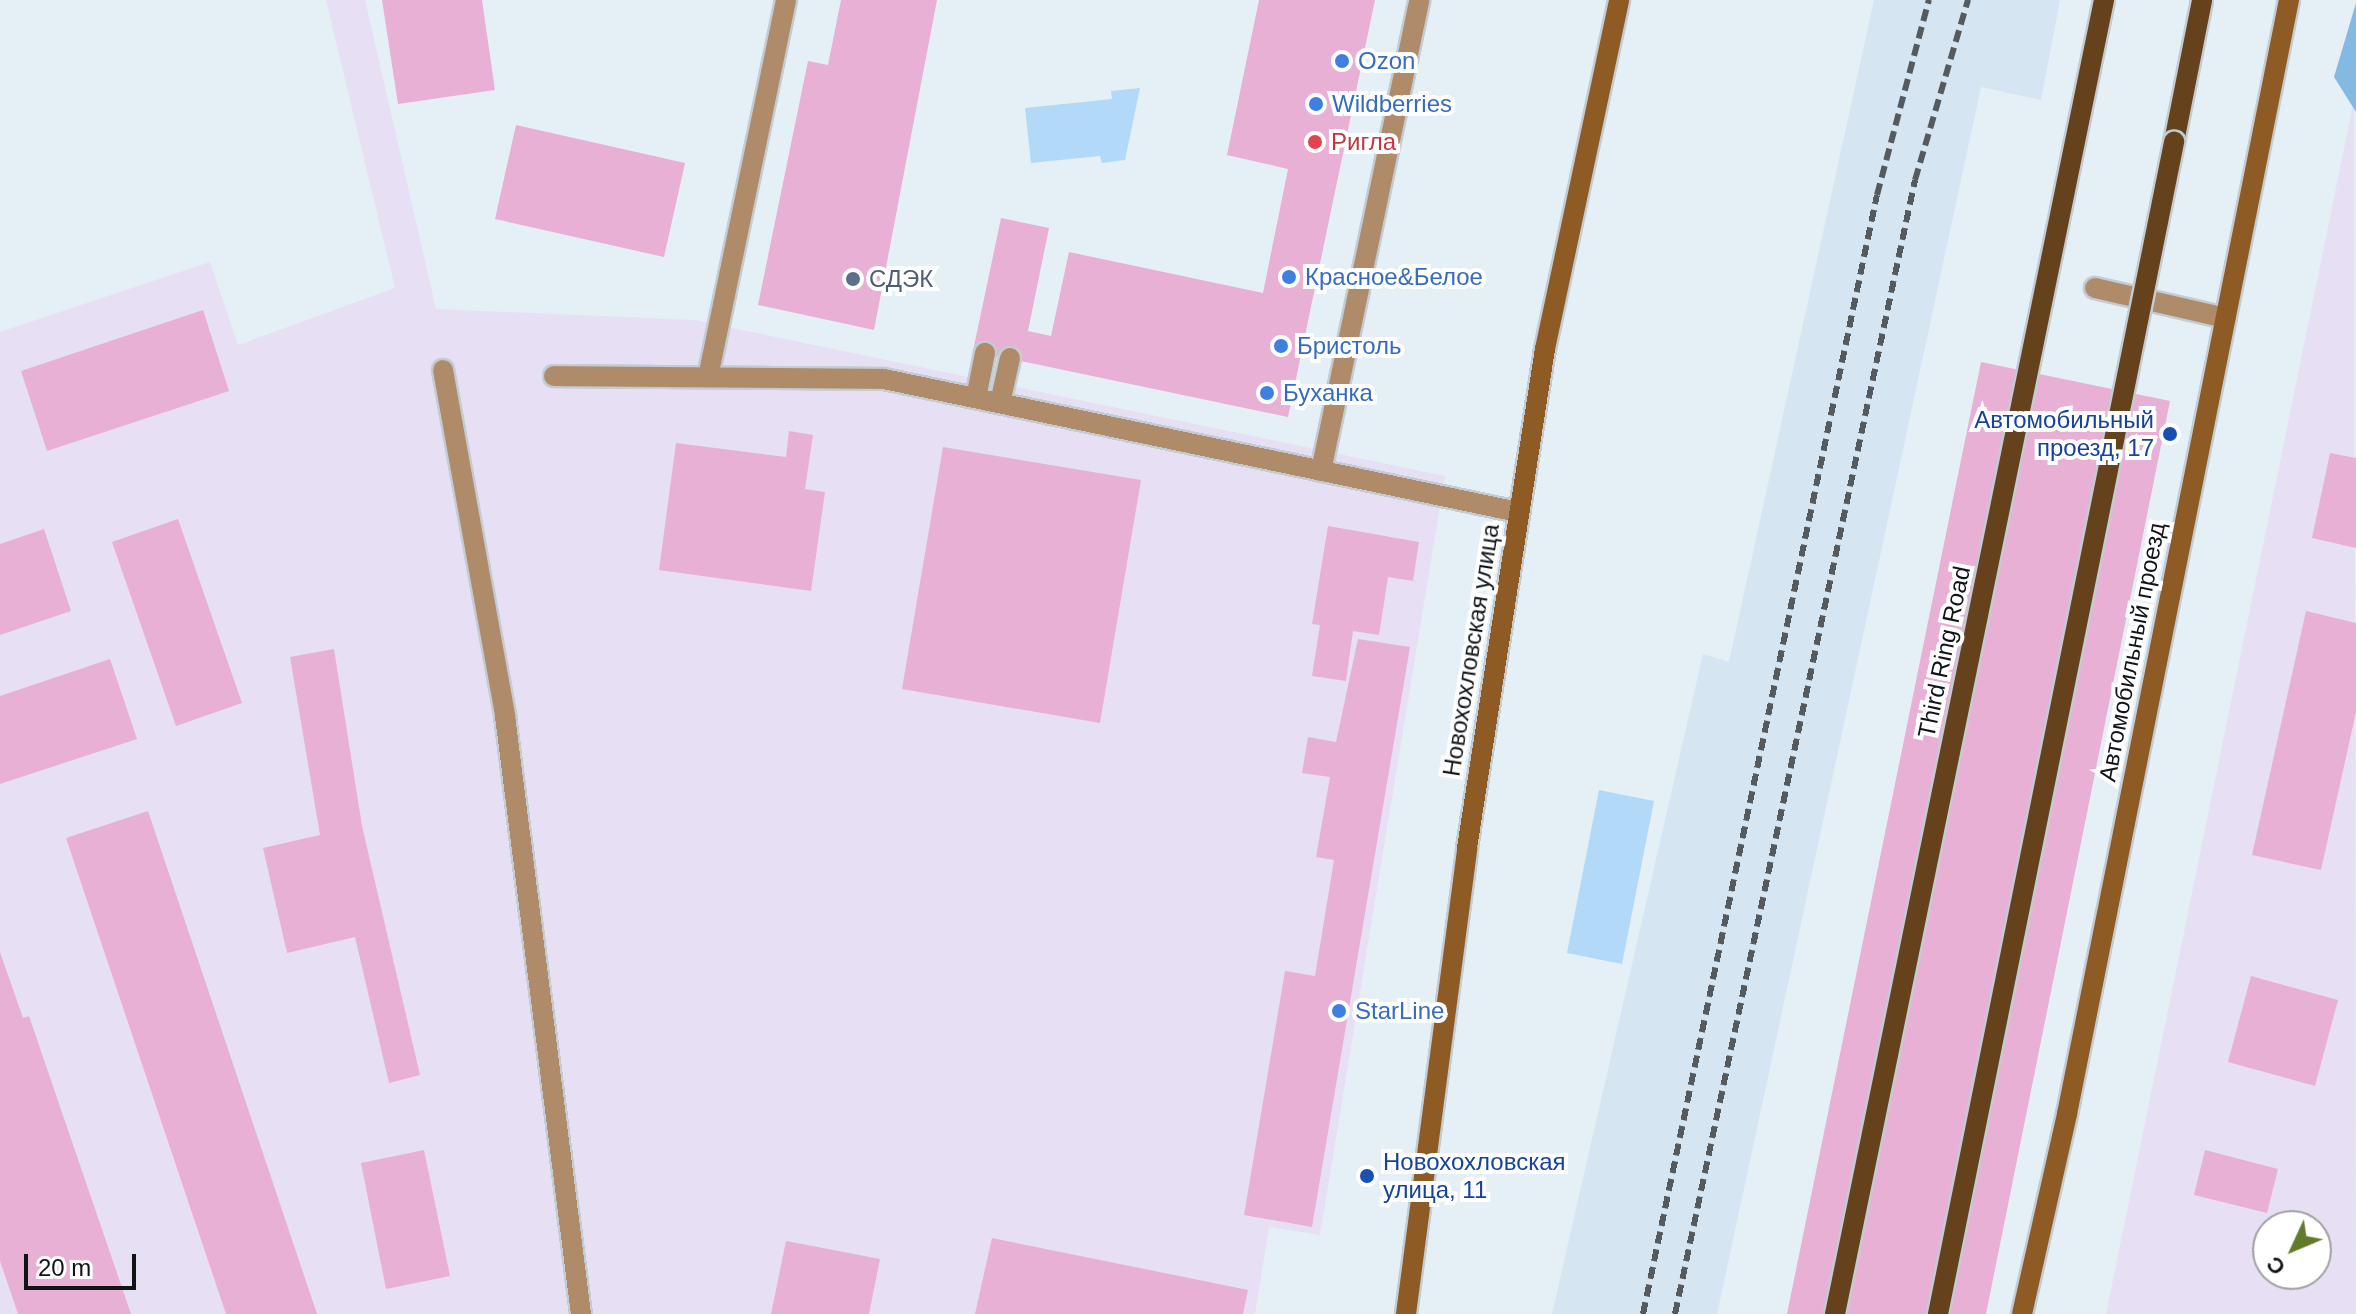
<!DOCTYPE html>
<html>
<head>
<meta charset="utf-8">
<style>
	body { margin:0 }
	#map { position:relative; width:2356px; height:1314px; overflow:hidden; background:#e5eff6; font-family:Arial,sans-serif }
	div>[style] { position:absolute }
	.industrial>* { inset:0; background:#e7dff4 }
	.built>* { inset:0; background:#d5e5f2 }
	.green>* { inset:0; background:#b3d9f8 }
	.forest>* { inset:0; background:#84b9e2 }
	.building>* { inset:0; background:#e9b0d5 }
	.roads { filter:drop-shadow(2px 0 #c3ccd2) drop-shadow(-2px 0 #c3ccd2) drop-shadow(0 2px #c3ccd2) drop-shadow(0 -2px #c3ccd2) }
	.lane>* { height:20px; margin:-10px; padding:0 10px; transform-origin:10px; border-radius:10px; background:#af8b6a }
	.secondary>* { height:20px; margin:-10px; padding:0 10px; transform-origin:10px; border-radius:10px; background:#8e5b25 }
	.primary>* { height:20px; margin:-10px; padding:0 10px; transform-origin:10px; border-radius:10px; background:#65411c }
	.rail>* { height:6px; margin-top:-3px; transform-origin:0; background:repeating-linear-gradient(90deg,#555a5f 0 12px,transparent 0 18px) }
	.bridges { filter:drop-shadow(2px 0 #c3ccd2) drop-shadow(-2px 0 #c3ccd2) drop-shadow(0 2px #c3ccd2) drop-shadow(0 -2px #c3ccd2) }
	.primary-bridge>* { height:20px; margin:-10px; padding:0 10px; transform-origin:10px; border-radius:10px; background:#65411c }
	.dots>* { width:22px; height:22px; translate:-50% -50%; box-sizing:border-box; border:4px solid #fff; border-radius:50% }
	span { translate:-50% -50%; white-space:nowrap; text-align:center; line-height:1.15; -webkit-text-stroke:8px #fff; paint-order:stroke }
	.shop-label { font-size:24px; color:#366cbe }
	.left { translate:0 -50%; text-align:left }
	.health-label { font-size:24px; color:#be3a42 }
	.service-label { font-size:24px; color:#4e5e75 }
	.transit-label { font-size:24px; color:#164399 }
	.right { translate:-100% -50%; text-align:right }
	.street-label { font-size:24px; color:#111417 }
	.north { position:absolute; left:2252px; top:1210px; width:80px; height:80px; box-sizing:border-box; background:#fff; border:2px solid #a0a1a2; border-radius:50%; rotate:226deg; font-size:22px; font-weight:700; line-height:32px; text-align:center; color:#111417 }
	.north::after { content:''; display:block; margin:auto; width:28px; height:36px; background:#647a2b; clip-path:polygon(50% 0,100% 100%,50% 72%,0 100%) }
	.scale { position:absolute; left:24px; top:1254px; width:112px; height:36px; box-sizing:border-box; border:4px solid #111417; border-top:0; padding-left:10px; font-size:24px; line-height:28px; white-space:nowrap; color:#111417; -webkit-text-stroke:6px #fff; paint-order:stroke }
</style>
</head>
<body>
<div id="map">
	<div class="industrial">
		<div style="clip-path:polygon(326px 0,365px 0,436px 309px,694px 320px,1445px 476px,1320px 1235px,1269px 1227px,1255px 1314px,0 1314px,0 332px,210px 262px,238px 345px,395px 288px)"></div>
		<div style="clip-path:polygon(evenodd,2354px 100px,2356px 1314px,2106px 1314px,2354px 100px,2268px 1226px,2316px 1226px,2316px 1274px,2268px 1274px,2268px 1226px)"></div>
	</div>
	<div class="built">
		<div style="clip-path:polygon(1874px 0,2060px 0,2041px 100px,1981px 87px,1717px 1314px,1552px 1314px,1703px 654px,1729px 662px)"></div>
	</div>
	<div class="green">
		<div style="clip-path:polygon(1140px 88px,1125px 160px,1102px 163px,1100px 156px,1031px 163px,1025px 108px,1112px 99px,1111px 91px)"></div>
		<div style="clip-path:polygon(1599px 790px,1654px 801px,1622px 964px,1567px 953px)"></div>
	</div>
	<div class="forest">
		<div style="clip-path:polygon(2356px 3px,2356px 112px,2334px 77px)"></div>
	</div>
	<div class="building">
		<div style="clip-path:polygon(382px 0,482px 0,495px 90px,398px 104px)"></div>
		<div style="clip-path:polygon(841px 0,937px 0,874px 330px,758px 305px,808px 61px,828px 65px)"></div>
		<div style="clip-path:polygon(1259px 0,1375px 0,1288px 417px,973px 351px,1001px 218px,1049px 228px,1028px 331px,1051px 336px,1069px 252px,1263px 293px,1288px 169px,1227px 155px)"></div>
		<div style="clip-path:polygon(516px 125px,685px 163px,664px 257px,495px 219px)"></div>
		<div style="clip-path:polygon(203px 310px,229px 391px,47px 451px,21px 371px)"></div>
		<div style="clip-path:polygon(1981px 362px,2170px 401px,1986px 1314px,1787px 1314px)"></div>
		<div style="clip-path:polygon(789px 431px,813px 435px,805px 489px,825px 492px,811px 591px,659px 570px,676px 443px,786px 457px)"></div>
		<div style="clip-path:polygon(943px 447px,1141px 480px,1100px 723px,902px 689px)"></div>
		<div style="clip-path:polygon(2330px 453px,2356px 458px,2356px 548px,2312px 538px)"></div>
		<div style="clip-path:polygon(178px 519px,242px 703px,176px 726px,112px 542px)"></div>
		<div style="clip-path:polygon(1328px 526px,1419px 542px,1413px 581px,1388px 577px,1379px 635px,1353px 631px,1346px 681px,1312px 676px,1320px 625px,1312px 624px)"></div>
		<div style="clip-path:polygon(44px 529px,71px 611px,0 635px,0 544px)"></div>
		<div style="clip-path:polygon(2306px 611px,2356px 623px,2356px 712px,2321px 870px,2252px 855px)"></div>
		<div style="clip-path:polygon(1358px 639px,1410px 647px,1312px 1227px,1244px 1215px,1285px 971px,1315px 976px,1334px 860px,1316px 857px,1330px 777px,1302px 773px,1308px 737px,1336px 742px)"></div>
		<div style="clip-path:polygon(334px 649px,362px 826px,420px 1075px,389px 1083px,355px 937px,287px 953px,263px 848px,320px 835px,290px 657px)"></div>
		<div style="clip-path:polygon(110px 659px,137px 739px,0 784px,0 696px)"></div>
		<div style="clip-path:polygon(148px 811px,317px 1314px,226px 1314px,66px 838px)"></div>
		<div style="clip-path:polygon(0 952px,23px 1018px,29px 1016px,131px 1314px,18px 1314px,0 1261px)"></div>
		<div style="clip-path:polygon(2251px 976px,2338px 1000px,2315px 1086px,2228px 1062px)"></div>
		<div style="clip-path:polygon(424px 1150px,450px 1276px,386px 1289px,361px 1163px)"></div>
		<div style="clip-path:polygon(2205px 1150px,2278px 1169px,2267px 1213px,2194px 1195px)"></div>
		<div style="clip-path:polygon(992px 1238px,1248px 1290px,1243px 1314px,975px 1314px)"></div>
		<div style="clip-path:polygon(786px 1241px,880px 1259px,869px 1314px,771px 1314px)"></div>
	</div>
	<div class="roads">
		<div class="lane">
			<div style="left:2095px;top:288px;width:134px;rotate:12.9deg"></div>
			<div style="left:443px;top:370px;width:352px;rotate:79.8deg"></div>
			<div style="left:505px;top:716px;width:603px;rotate:82.76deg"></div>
			<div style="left:554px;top:376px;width:330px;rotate:0.5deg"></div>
			<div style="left:884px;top:379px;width:648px;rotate:11.85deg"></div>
			<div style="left:708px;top:377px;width:385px;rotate:-78.3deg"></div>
			<div style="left:976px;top:398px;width:46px;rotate:-78.7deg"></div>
			<div style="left:1000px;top:403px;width:46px;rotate:-77.5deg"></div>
			<div style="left:1321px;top:471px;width:481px;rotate:-78.2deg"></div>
		</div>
		<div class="secondary">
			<div style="left:1406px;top:1314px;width:470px;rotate:-82.5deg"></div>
			<div style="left:1467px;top:848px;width:505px;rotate:-81.12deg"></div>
			<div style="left:1545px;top:349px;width:357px;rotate:-78deg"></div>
			<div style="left:2022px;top:1314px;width:205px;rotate:-77.3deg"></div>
			<div style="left:2067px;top:1114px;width:1136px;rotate:-78.73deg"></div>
		</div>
		<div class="primary">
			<div style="left:2174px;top:142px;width:145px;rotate:-78.8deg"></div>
			<div style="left:1835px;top:1314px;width:1341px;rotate:-78.43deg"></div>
		</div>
	</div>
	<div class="rail">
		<div style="left:1643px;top:1314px;width:1143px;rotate:-78.19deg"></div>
		<div style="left:1877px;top:195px;width:202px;rotate:-75.1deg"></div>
		<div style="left:1675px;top:1314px;width:1159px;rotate:-78.05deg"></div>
		<div style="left:1915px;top:180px;width:188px;rotate:-73.6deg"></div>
	</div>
	<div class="bridges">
		<div class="primary-bridge">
			<div style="left:1938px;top:1314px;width:1196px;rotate:-78.61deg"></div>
		</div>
	</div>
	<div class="dots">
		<div style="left:1342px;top:61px;background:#3f7fe0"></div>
		<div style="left:1316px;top:104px;background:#3f7fe0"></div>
		<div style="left:1315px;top:142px;background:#e0444e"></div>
		<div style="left:1289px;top:277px;background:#3f7fe0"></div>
		<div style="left:853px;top:279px;background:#5c6f8a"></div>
		<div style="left:1281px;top:346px;background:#3f7fe0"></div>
		<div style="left:1267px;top:393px;background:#3f7fe0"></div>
		<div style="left:2170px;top:434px;background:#1a4fb4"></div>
		<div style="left:1339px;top:1011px;background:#3f7fe0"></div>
		<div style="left:1367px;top:1176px;background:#1a4fb4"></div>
	</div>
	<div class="shop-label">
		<span class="left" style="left:1358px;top:61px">Ozon</span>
		<span class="left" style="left:1332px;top:104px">Wildberries</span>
		<span class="left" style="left:1305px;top:277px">Красное&amp;Белое</span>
		<span class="left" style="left:1297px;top:346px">Бристоль</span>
		<span class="left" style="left:1283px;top:393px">Буханка</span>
		<span class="left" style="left:1355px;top:1011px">StarLine</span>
	</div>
	<div class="health-label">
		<span class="left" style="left:1331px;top:142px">Ригла</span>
	</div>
	<div class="service-label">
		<span class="left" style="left:869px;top:279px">СДЭК</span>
	</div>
	<div class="transit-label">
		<span class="right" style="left:2154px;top:434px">Автомобильный<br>проезд, 17</span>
		<span class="left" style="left:1383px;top:1176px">Новохохловская<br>улица, 11</span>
	</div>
	<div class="street-label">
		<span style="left:1471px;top:650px;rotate:-81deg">Новохохловская улица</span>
		<span style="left:1944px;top:652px;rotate:-78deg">Third Ring Road</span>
		<span style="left:2132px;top:652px;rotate:-79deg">Автомобильный проезд</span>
	</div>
	<div class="north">С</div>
	<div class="scale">20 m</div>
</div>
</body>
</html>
